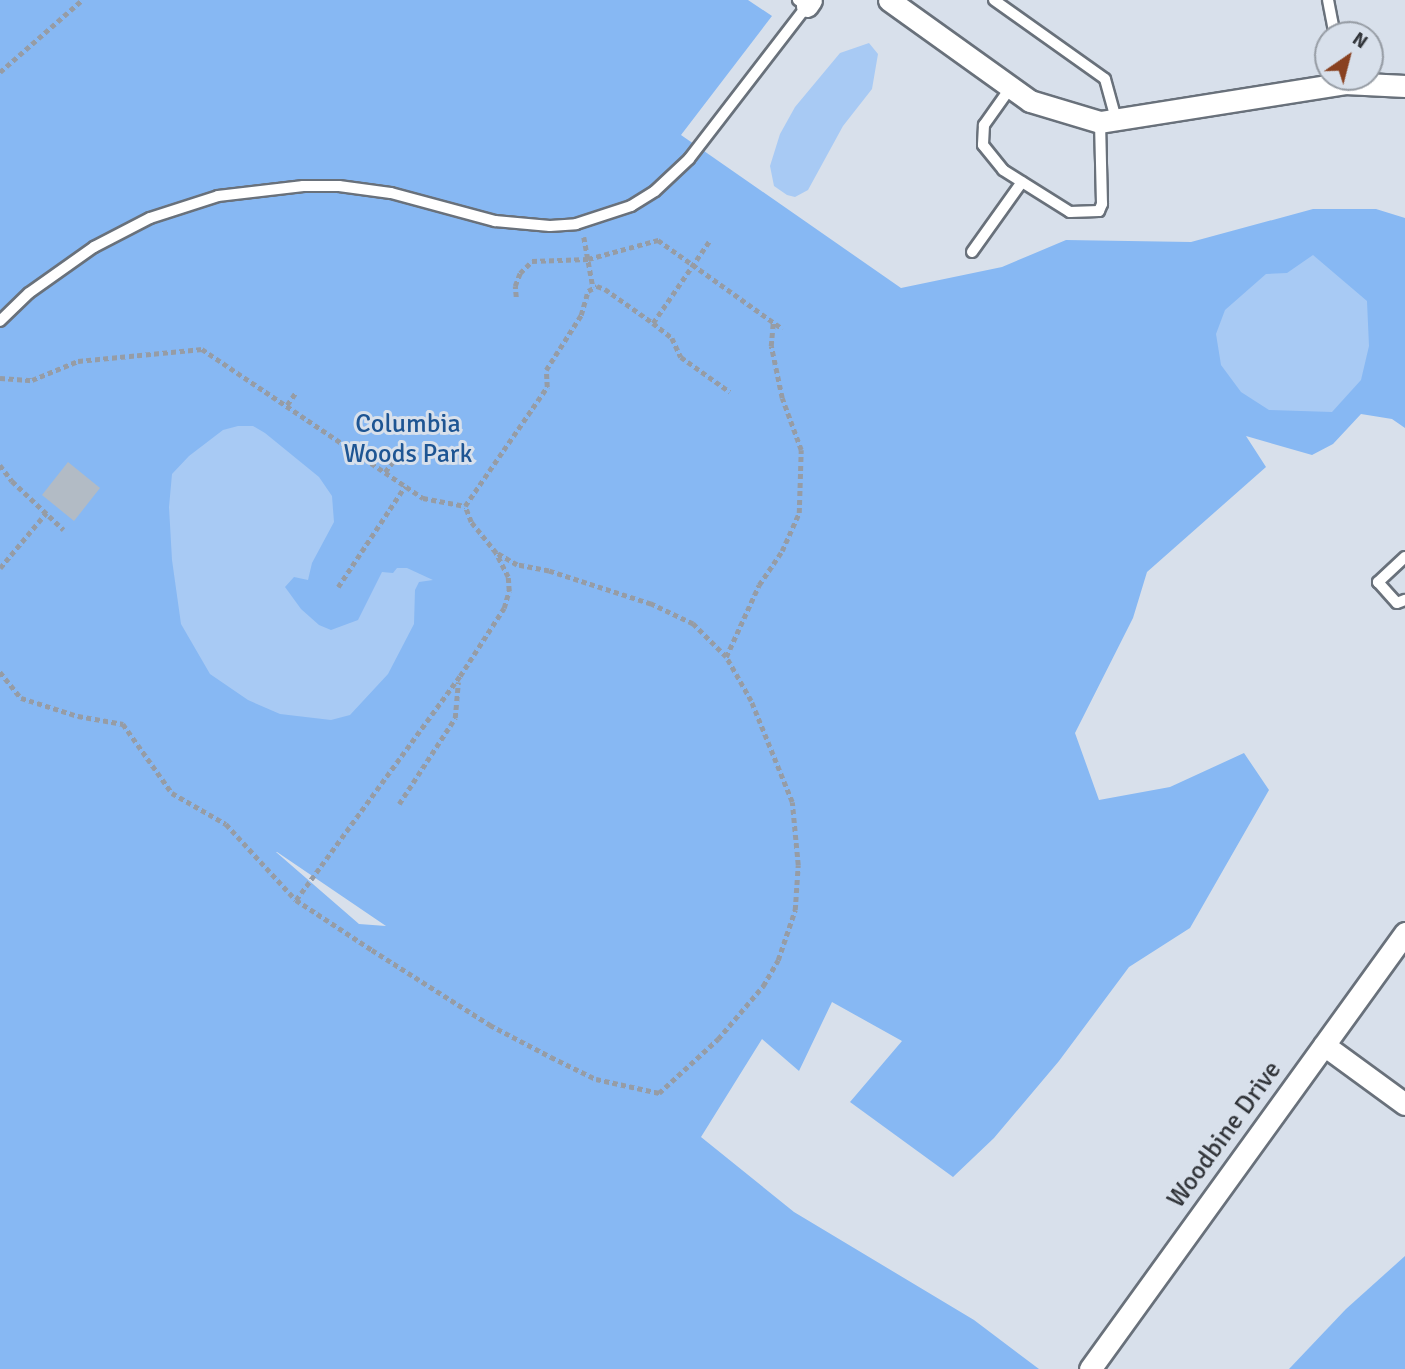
<!DOCTYPE html>
<html>
<head>
<meta charset="utf-8">
<style>
	body { margin:0 }
	#map { position:relative; width:1405px; height:1369px; overflow:hidden; background:#d8e0eb; font-family:Signika,sans-serif }
	div>[style] { position:absolute }
	.green>* { inset:0; background:#87b8f3 }
	.water>* { inset:0; background:#a8caf4 }
	.building>* { inset:0; background:#b2bbc5 }
	.path>* { height:4.5px; margin-top:-2.25px; transform-origin:0; background:repeating-linear-gradient(90deg,#969ca5 0 5px,transparent 0 8.5px) }
	.roads { filter:drop-shadow(2px 0 #69717b) drop-shadow(-2px 0 #69717b) drop-shadow(0 2px #69717b) drop-shadow(0 -2px #69717b) }
	.lane>* { height:10px; margin:-5px; padding:0 5px; transform-origin:5px; border-radius:5px; background:#fff }
	.street>* { height:21px; margin:-10.5px; padding:0 10.5px; transform-origin:10.5px; border-radius:10.5px; background:#fff }
	span { translate:-50% -50%; white-space:nowrap; text-align:center; line-height:1.15; -webkit-text-stroke:6px #d8e0eb; paint-order:stroke }
	.park-label { font-size:26px; color:#1e5593 }
	.street-label { font-size:26px; color:#32353a }
	.north { position:absolute; left:1314px; top:21px; width:70px; height:70px; box-sizing:border-box; background:#d8e0eb; border:2px solid #969ca4; border-radius:50%; rotate:35deg; font-size:19px; font-weight:700; line-height:28px; text-align:center; color:#32353a }
	.north::after { content:''; display:block; margin:auto; width:24px; height:32px; background:#894120; clip-path:polygon(50% 0,100% 100%,50% 72%,0 100%) }
</style>
</head>
<body>
<div id="map">
	<div class="green">
		<div style="clip-path:polygon(evenodd,0 0,748px 0,772px 16px,681px 135px,901px 288px,1002px 267px,1066px 240px,1191px 242px,1313px 209px,1376px 209px,1405px 218px,1405px 428px,1392px 419px,1361px 414px,1333px 444px,1312px 455px,1246px 436px,1266px 467px,1147px 572px,1133px 618px,1075px 733px,1099px 800px,1170px 787px,1244px 753px,1269px 790px,1190px 928px,1129px 967px,1059px 1061px,994px 1138px,953px 1177px,850px 1102px,902px 1041px,832px 1002px,799px 1071px,762px 1039px,701px 1137px,794px 1212px,974px 1320px,1039px 1369px,0 1369px,0 0,276px 852px,277px 852px,386px 926px,359px 924px,276px 852px)"></div>
		<div style="clip-path:polygon(1405px 1256px,1405px 1369px,1289px 1369px,1346px 1309px)"></div>
	</div>
	<div class="water">
		<div style="clip-path:polygon(869px 43px,878px 54px,872px 89px,843px 126px,808px 190px,795px 197px,787px 195px,774px 186px,770px 166px,780px 134px,795px 107px,840px 53px)"></div>
		<div style="clip-path:polygon(1313px 255px,1367px 301px,1369px 346px,1361px 380px,1332px 412px,1269px 410px,1241px 392px,1221px 365px,1216px 334px,1225px 310px,1266px 274px,1287px 273px)"></div>
		<div style="clip-path:polygon(238px 426px,253px 426px,265px 433px,319px 477px,332px 496px,334px 522px,312px 563px,308px 580px,294px 577px,285px 587px,301px 609px,319px 625px,331px 630px,358px 620px,382px 572px,393px 573px,397px 568px,407px 568px,433px 580px,419px 582px,415px 590px,414px 624px,388px 674px,350px 715px,331px 720px,280px 714px,248px 700px,210px 674px,181px 624px,172px 560px,169px 507px,172px 474px,189px 456px,223px 430px)"></div>
	</div>
	<div class="building">
		<div style="clip-path:polygon(68px 462px,100px 488px,74px 521px,42px 495px)"></div>
	</div>
	<div class="path">
		<div style="left:0;top:72px;width:109px;rotate:-41.3deg"></div>
		<div style="left:584px;top:237px;width:51px;rotate:79.8deg"></div>
		<div style="left:516px;top:297px;width:11px;rotate:-95deg"></div>
		<div style="left:515px;top:286px;width:14px;rotate:-69deg"></div>
		<div style="left:520px;top:273px;width:17px;rotate:-45deg"></div>
		<div style="left:532px;top:261px;width:56px;rotate:-2deg"></div>
		<div style="left:588px;top:259px;width:73px;rotate:-15.2deg"></div>
		<div style="left:658px;top:240px;width:153px;rotate:35.5deg"></div>
		<div style="left:653px;top:323px;width:101px;rotate:-55.5deg"></div>
		<div style="left:0;top:378px;width:32px;rotate:4deg"></div>
		<div style="left:32px;top:380px;width:50px;rotate:-22.4deg"></div>
		<div style="left:78px;top:361px;width:125px;rotate:-5.5deg"></div>
		<div style="left:202px;top:349px;width:267px;rotate:34deg"></div>
		<div style="left:423px;top:498px;width:43px;rotate:10.8deg"></div>
		<div style="left:287px;top:405px;width:16px;rotate:-55deg"></div>
		<div style="left:0;top:465px;width:20px;rotate:53deg"></div>
		<div style="left:12px;top:481px;width:71px;rotate:43.3deg"></div>
		<div style="left:385px;top:472px;width:15px;rotate:-53deg"></div>
		<div style="left:0;top:568px;width:72px;rotate:-50.1deg"></div>
		<div style="left:338px;top:587px;width:121px;rotate:-56.4deg"></div>
		<div style="left:726px;top:657px;width:79px;rotate:-65.4deg"></div>
		<div style="left:759px;top:585px;width:41px;rotate:-55.9deg"></div>
		<div style="left:782px;top:551px;width:42px;rotate:-65.9deg"></div>
		<div style="left:799px;top:513px;width:63px;rotate:-88.2deg"></div>
		<div style="left:801px;top:450px;width:55px;rotate:-110.1deg"></div>
		<div style="left:782px;top:398px;width:53px;rotate:-101.9deg"></div>
		<div style="left:771px;top:346px;width:24px;rotate:-85deg"></div>
		<div style="left:0;top:672px;width:33px;rotate:51deg"></div>
		<div style="left:21px;top:698px;width:60px;rotate:17.5deg"></div>
		<div style="left:78px;top:716px;width:46px;rotate:10.1deg"></div>
		<div style="left:123px;top:724px;width:85px;rotate:54.6deg"></div>
		<div style="left:172px;top:793px;width:62px;rotate:29.9deg"></div>
		<div style="left:226px;top:824px;width:103px;rotate:47.4deg"></div>
		<div style="left:296px;top:900px;width:91px;rotate:33.3deg"></div>
		<div style="left:372px;top:950px;width:140px;rotate:32.4deg"></div>
		<div style="left:490px;top:1025px;width:69px;rotate:27.7deg"></div>
		<div style="left:551px;top:1057px;width:50px;rotate:26.1deg"></div>
		<div style="left:596px;top:1079px;width:65px;rotate:12.5deg"></div>
		<div style="left:659px;top:1093px;width:80px;rotate:-42.5deg"></div>
		<div style="left:718px;top:1039px;width:70px;rotate:-49.7deg"></div>
		<div style="left:763px;top:986px;width:30px;rotate:-60deg"></div>
		<div style="left:778px;top:960px;width:53px;rotate:-71.2deg"></div>
		<div style="left:795px;top:910px;width:45px;rotate:-86.2deg"></div>
		<div style="left:798px;top:865px;width:63px;rotate:-95.4deg"></div>
		<div style="left:792px;top:802px;width:109px;rotate:-112.1deg"></div>
		<div style="left:751px;top:701px;width:51px;rotate:-119.6deg"></div>
		<div style="left:726px;top:657px;width:47px;rotate:-135deg"></div>
		<div style="left:693px;top:624px;width:47px;rotate:-154.5deg"></div>
		<div style="left:651px;top:604px;width:107px;rotate:-162.1deg"></div>
		<div style="left:549px;top:571px;width:33px;rotate:-169deg"></div>
		<div style="left:517px;top:565px;width:24px;rotate:-150deg"></div>
		<div style="left:399px;top:804px;width:103px;rotate:-56.9deg"></div>
		<div style="left:455px;top:718px;width:36px;rotate:-85deg"></div>
		<div style="left:296px;top:900px;width:278px;rotate:-53.8deg"></div>
		<div style="left:460px;top:676px;width:81px;rotate:-57.1deg"></div>
		<div style="left:504px;top:608px;width:18px;rotate:-74deg"></div>
		<div style="left:509px;top:591px;width:14px;rotate:-94deg"></div>
		<div style="left:508px;top:577px;width:27px;rotate:-117deg"></div>
		<div style="left:496px;top:553px;width:40px;rotate:-129deg"></div>
		<div style="left:471px;top:522px;width:17px;rotate:-111deg"></div>
		<div style="left:465px;top:506px;width:145px;rotate:-55.4deg"></div>
		<div style="left:547px;top:387px;width:17px;rotate:-93deg"></div>
		<div style="left:546px;top:370px;width:65px;rotate:-57.5deg"></div>
		<div style="left:581px;top:315px;width:25px;rotate:-74deg"></div>
		<div style="left:588px;top:291px;width:10px;rotate:-29deg"></div>
		<div style="left:597px;top:286px;width:9px;rotate:21deg"></div>
		<div style="left:605px;top:289px;width:59px;rotate:35.3deg"></div>
		<div style="left:653px;top:323px;width:24px;rotate:38deg"></div>
		<div style="left:672px;top:338px;width:21px;rotate:65deg"></div>
		<div style="left:681px;top:357px;width:60px;rotate:35.5deg"></div>
	</div>
	<div class="roads">
		<div class="lane">
			<div style="left:994px;top:0;width:136px;rotate:35.4deg"></div>
			<div style="left:1105px;top:79px;width:41px;rotate:74.6deg"></div>
			<div style="left:1328px;top:0;width:36px;rotate:79deg"></div>
			<div style="left:1011px;top:87px;width:47px;rotate:125.4deg"></div>
			<div style="left:984px;top:125px;width:20px;rotate:93deg"></div>
			<div style="left:983px;top:145px;width:32px;rotate:51deg"></div>
			<div style="left:1003px;top:170px;width:79px;rotate:32.1deg"></div>
			<div style="left:1070px;top:212px;width:29px;rotate:-2deg"></div>
			<div style="left:1099px;top:211px;width:8px;rotate:-67deg"></div>
			<div style="left:1102px;top:204px;width:82px;rotate:-91.4deg"></div>
			<div style="left:972px;top:252px;width:86px;rotate:-54.5deg"></div>
			<div style="left:0;top:321px;width:40px;rotate:-44deg"></div>
			<div style="left:29px;top:293px;width:80px;rotate:-35.3deg"></div>
			<div style="left:94px;top:247px;width:63px;rotate:-27.4deg"></div>
			<div style="left:150px;top:218px;width:71px;rotate:-17.9deg"></div>
			<div style="left:218px;top:196px;width:86px;rotate:-6.7deg"></div>
			<div style="left:303px;top:186px;width:36px"></div>
			<div style="left:339px;top:186px;width:52px;rotate:7.7deg"></div>
			<div style="left:391px;top:193px;width:108px;rotate:15.1deg"></div>
			<div style="left:495px;top:221px;width:55px;rotate:5.2deg"></div>
			<div style="left:550px;top:226px;width:26px;rotate:-4deg"></div>
			<div style="left:576px;top:224px;width:58px;rotate:-18.1deg"></div>
			<div style="left:631px;top:206px;width:28px;rotate:-32deg"></div>
			<div style="left:655px;top:191px;width:47px;rotate:-43.3deg"></div>
			<div style="left:689px;top:159px;width:193px;rotate:-52.4deg"></div>
			<div style="left:807px;top:6px;width:11px;rotate:-146deg"></div>
			<div style="left:1405px;top:557px;width:37px;rotate:137deg"></div>
			<div style="left:1378px;top:582px;width:28px;rotate:48deg"></div>
			<div style="left:1397px;top:603px;width:9px;rotate:-21deg"></div>
		</div>
		<div class="street">
			<div style="left:889px;top:0;width:173px;rotate:35.6deg"></div>
			<div style="left:1030px;top:101px;width:73px;rotate:16.7deg"></div>
			<div style="left:1100px;top:122px;width:248px;rotate:-9deg"></div>
			<div style="left:1345px;top:83px;width:60px;rotate:2.9deg"></div>
			<div style="left:807px;top:6px;width:7px;rotate:-56deg"></div>
			<div style="left:1324px;top:1045px;width:100px;rotate:36.1deg"></div>
			<div style="left:1090px;top:1369px;width:538px;rotate:-54.15deg"></div>
		</div>
	</div>
	<div class="park-label">
		<span style="left:408px;top:440px">Columbia<br>Woods Park</span>
	</div>
	<div class="street-label">
		<span style="left:1225px;top:1135px;rotate:-54deg">Woodbine Drive</span>
	</div>
	<div class="north">N</div>
</div>
</body>
</html>
